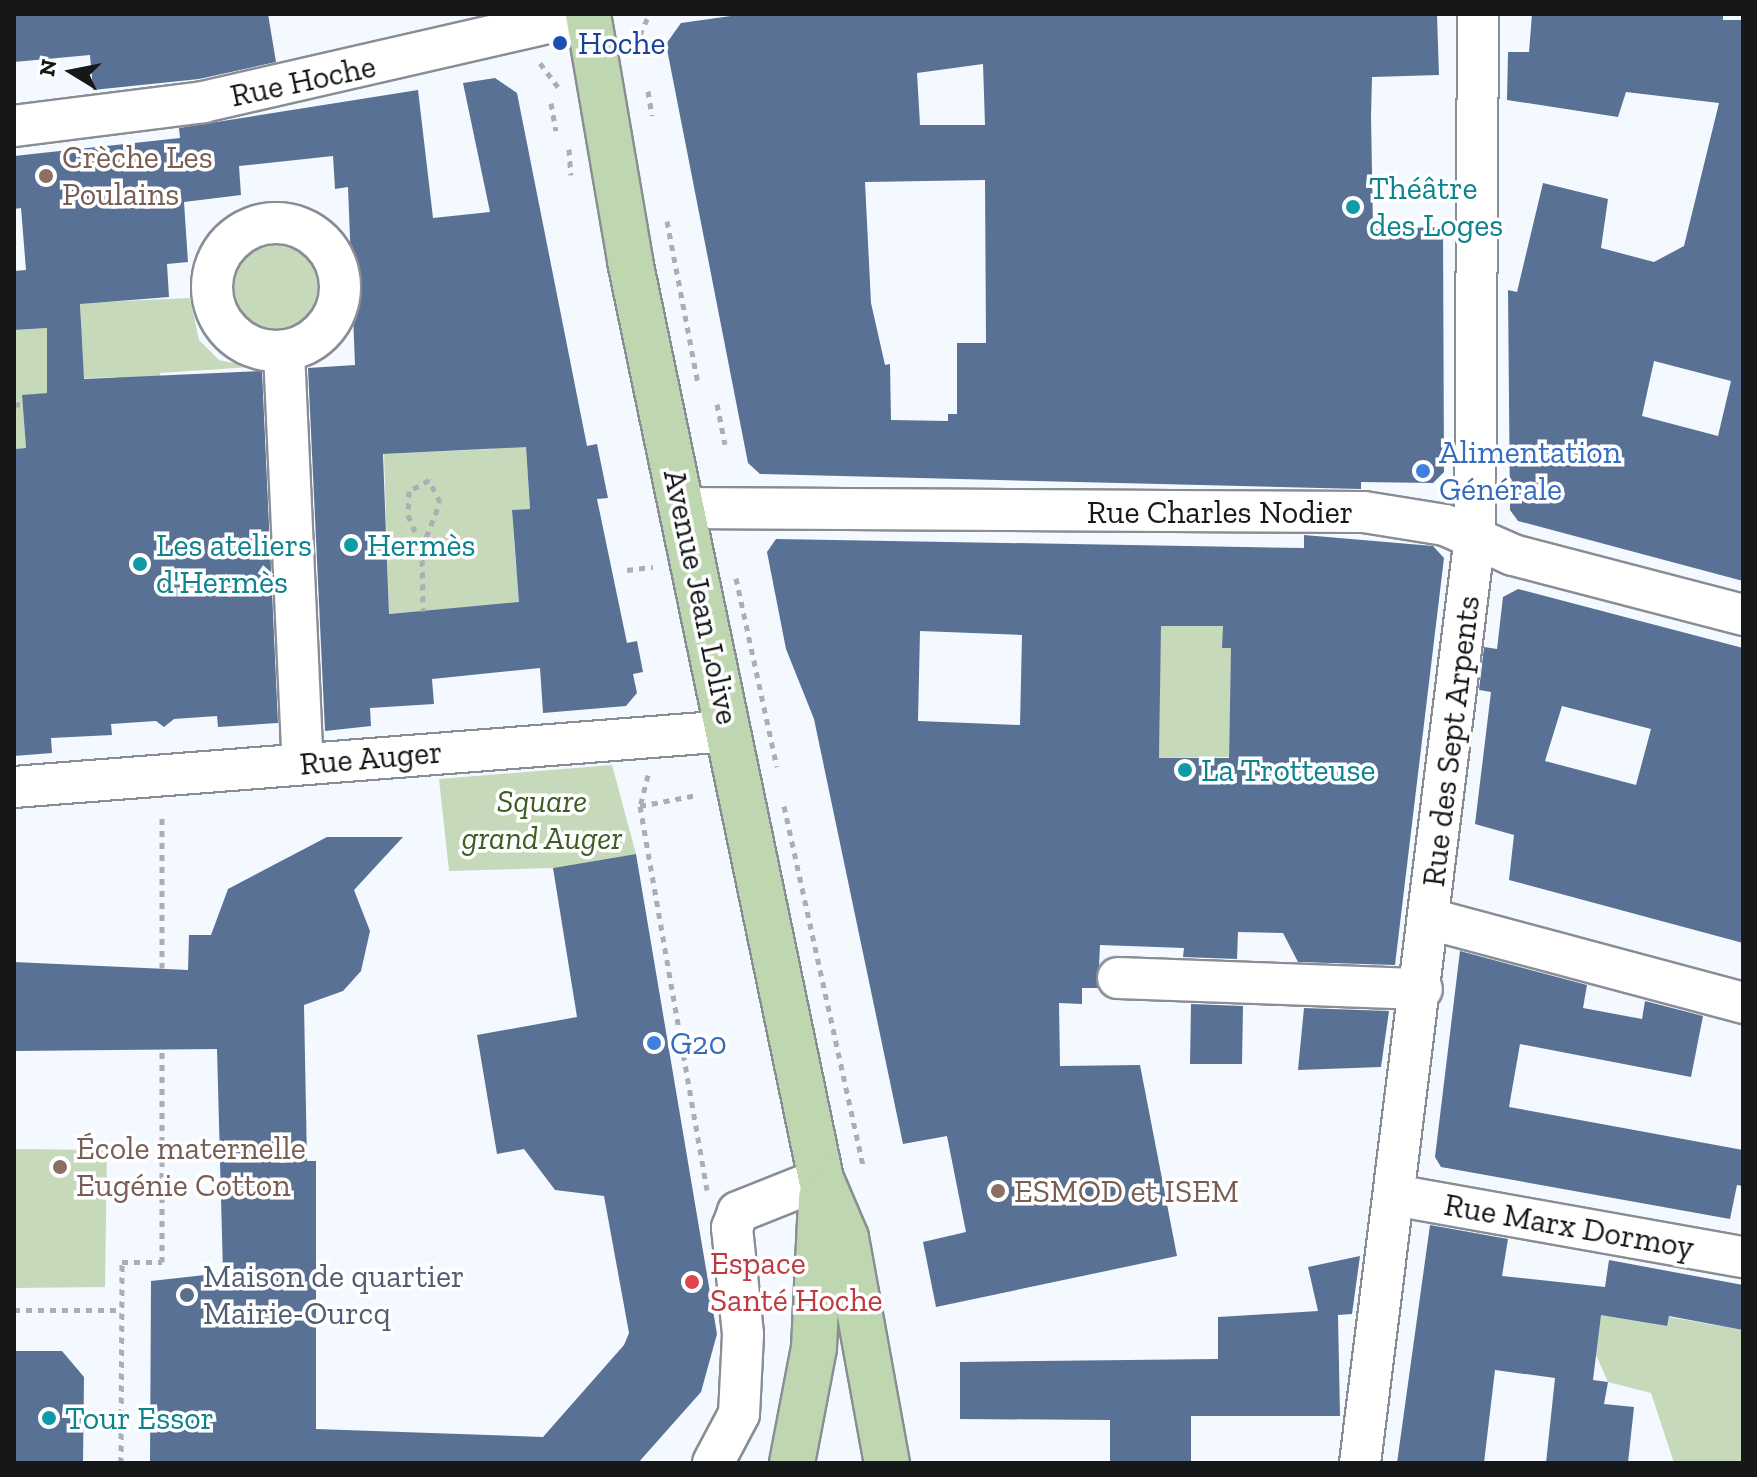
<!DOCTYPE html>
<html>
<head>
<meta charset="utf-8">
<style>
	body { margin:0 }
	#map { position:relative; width:1757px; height:1477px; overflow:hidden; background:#f4f8ff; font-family:"Zilla Slab",serif }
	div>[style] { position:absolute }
	.green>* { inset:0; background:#c6d9ba }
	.round { border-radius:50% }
	.building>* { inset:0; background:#5a7196 }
	.path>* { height:5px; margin-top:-2.5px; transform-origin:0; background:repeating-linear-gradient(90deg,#abaeb4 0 6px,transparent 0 12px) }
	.roads { filter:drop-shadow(2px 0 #898d94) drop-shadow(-2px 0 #898d94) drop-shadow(0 2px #898d94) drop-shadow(0 -2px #898d94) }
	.minor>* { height:40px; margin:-20px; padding:0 20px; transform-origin:20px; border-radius:20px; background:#fff }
	.minor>.ring { margin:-20px; padding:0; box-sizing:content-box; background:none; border:40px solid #fff; border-radius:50% }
	.major>* { height:44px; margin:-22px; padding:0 22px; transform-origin:22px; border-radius:22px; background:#bfd7b0 }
	.dots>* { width:22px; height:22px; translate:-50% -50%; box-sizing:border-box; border:4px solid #fff; border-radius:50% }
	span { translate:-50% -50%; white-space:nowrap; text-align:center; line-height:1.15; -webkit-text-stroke:7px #fff; paint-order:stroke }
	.transit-label { font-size:32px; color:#164399 }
	.left { translate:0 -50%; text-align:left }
	.street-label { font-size:32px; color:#151719 }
	.education-label { font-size:32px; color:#785e54 }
	.culture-label { font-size:32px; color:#0d838f }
	.shop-label { font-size:32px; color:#366cbe }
	.park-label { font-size:32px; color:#3d5e23; font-style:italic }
	.health-label { font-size:32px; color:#be3a42 }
	.service-label { font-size:32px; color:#4e5e75 }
	.frame { position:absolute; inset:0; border:16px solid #151719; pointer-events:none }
	.north { position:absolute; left:32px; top:32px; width:80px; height:80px; -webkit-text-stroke:6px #fff; paint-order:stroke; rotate:280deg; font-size:22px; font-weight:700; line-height:32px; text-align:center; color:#151719 }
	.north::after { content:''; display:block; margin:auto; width:28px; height:36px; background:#151719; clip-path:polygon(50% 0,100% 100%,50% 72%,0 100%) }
</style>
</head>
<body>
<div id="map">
	<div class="green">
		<div class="round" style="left:226px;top:234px;width:106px;height:106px"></div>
		<div style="clip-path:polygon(79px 272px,101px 302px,190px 298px,199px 340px,219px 360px,251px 367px,160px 373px,162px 394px,117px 398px,115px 377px,47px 380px,47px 393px,22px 396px,26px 448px,14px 449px,14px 330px,81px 326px)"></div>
		<div style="clip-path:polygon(522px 386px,530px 509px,512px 511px,516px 568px,536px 601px,389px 614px,384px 454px,492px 449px)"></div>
		<div style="clip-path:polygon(1160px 626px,1232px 626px,1229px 757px,1159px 758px)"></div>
		<div style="clip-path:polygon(612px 765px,636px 854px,553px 868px,449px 871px,439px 779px)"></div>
		<div style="clip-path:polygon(14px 1149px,107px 1150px,105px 1287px,14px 1288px)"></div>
		<div style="clip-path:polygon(1601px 1306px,1655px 1312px,1653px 1324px,1666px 1326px,1669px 1317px,1743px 1330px,1743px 1463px,1674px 1463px,1651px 1393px,1608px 1382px,1596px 1355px)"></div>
	</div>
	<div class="building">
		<div style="clip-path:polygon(14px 14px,268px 14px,276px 62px,199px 79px,93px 90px,90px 55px,14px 62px)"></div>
		<div style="clip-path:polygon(evenodd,745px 14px,1437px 14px,1439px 75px,1372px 77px,1371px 116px,1373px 229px,1443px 227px,1444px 472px,1433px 483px,1361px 482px,1361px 489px,760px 474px,748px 463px,666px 44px,681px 23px,745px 14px,983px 64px,985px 125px,920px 125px,917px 73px,983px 64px,745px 14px,985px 180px,986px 343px,957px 343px,957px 414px,948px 414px,948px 421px,891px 420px,890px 364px,885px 365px,871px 303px,865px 182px,985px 180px)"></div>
		<div style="clip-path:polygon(evenodd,1532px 14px,1723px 14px,1723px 20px,1743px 20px,1743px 581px,1518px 521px,1510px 510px,1508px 290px,1517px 292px,1543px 183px,1608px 199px,1601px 248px,1654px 262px,1684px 246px,1719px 103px,1626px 92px,1618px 117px,1507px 100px,1508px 52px,1529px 52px,1532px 14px,1654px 361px,1731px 381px,1718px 436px,1642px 416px,1654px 361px)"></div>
		<div style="clip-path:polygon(evenodd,495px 78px,517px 93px,587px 446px,597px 444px,608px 498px,597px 499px,627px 643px,637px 641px,643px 672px,633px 674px,637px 693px,626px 706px,543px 713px,540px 668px,432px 679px,434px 704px,370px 708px,371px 726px,325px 731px,308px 368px,355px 365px,348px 187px,335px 189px,333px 156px,239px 166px,241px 195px,184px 202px,188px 262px,167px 264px,169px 297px,80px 304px,84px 379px,262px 371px,278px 723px,218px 727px,217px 716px,174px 719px,164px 727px,156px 721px,111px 724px,112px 735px,51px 738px,52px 753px,14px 756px,14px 449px,26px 448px,22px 395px,47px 393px,47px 328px,14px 330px,14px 271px,26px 270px,21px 208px,14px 209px,14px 156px,180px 138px,179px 128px,418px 90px,433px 218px,490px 212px,463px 83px,495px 78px,526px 447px,530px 509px,512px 510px,519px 602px,389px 614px,383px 454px,526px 447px)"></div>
		<div style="clip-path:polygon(evenodd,1304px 535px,1433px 546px,1444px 558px,1395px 965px,1298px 962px,1283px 933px,1238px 932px,1237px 959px,1183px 957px,1184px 948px,1100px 945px,1098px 988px,1082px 988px,1082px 1004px,1059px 1003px,1060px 1066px,1140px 1065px,1177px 1256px,936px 1307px,923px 1242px,966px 1232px,947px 1136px,903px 1144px,814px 719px,786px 649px,767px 552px,776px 539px,1304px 548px,1304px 535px,1161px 626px,1223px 626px,1222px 648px,1231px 648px,1229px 758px,1159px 758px,1161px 626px,1304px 535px,920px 631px,1022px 635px,1020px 725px,918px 721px,920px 631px)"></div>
		<div style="clip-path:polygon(evenodd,1518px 589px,1743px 648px,1743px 943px,1509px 880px,1514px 835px,1475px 824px,1491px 692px,1479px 690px,1484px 647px,1497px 649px,1503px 597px,1518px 589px,1562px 706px,1651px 729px,1636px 785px,1545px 761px,1562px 706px)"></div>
		<div style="clip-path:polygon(327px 837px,403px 837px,354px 890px,370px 931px,361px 971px,343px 991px,304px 1005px,307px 1161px,316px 1161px,316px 1429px,543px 1437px,624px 1345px,629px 1333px,604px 1196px,555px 1190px,524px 1149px,497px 1154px,477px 1035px,577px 1017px,553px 868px,636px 854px,717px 1334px,701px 1392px,638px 1463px,150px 1463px,151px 1281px,223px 1273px,217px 1049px,14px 1051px,14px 962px,188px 970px,189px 935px,211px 935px,228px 889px)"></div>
		<div style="clip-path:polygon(1460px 951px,1587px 985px,1583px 1008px,1642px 1019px,1645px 1001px,1703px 1016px,1691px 1077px,1520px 1044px,1509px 1107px,1743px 1150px,1743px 1186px,1737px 1185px,1730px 1219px,1441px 1167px,1435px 1157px)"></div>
		<div style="clip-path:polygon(1191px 1004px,1243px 1006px,1242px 1064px,1190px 1064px)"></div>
		<div style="clip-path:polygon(1304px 1008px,1389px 1011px,1381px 1067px,1298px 1070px)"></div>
		<div style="clip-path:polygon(1430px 1225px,1508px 1239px,1502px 1276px,1605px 1287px,1609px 1260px,1743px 1285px,1743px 1330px,1669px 1316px,1667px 1326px,1601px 1315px,1593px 1380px,1608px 1382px,1604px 1404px,1634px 1407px,1628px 1463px,1546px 1463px,1555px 1378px,1495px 1370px,1484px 1463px,1397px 1463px)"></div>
		<div style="clip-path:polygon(1360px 1256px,1352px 1314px,1338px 1315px,1340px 1416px,1191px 1416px,1191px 1463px,1110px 1463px,1110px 1420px,960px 1419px,960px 1362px,1218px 1359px,1218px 1317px,1318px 1311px,1308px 1267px)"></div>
		<div style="clip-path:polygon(14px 1351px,62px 1351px,84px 1377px,83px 1463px,14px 1463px)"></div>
	</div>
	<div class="path">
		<div style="left:635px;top:46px;width:35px;rotate:-66deg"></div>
		<div style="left:540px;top:63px;width:30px;rotate:53deg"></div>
		<div style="left:648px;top:91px;width:25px;rotate:81deg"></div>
		<div style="left:551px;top:103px;width:28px;rotate:80deg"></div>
		<div style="left:569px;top:149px;width:26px;rotate:86deg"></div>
		<div style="left:667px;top:221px;width:165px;rotate:79.2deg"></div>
		<div style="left:717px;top:404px;width:41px;rotate:78.7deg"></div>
		<div style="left:14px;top:405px;width:8px;rotate:-7deg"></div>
		<div style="left:422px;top:548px;width:49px;rotate:-68.6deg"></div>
		<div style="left:440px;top:502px;width:25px;rotate:-117deg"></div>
		<div style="left:429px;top:480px;width:23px;rotate:151deg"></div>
		<div style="left:409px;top:491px;width:24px;rotate:92deg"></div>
		<div style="left:408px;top:515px;width:36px;rotate:67deg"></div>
		<div style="left:422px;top:548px;width:63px;rotate:89.1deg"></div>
		<div style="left:627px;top:570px;width:26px;rotate:-7deg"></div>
		<div style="left:736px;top:578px;width:193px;rotate:77.8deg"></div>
		<div style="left:648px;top:775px;width:32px;rotate:104deg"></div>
		<div style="left:640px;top:806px;width:390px;rotate:80.1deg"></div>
		<div style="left:640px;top:806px;width:58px;rotate:-10.9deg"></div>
		<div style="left:784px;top:806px;width:368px;rotate:77.6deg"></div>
		<div style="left:162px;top:968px;width:155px;rotate:-90deg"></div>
		<div style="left:14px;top:1310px;width:108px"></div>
		<div style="left:121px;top:1463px;width:201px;rotate:-89.7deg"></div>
		<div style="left:122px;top:1262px;width:40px"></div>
		<div style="left:162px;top:1262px;width:212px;rotate:-90deg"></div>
	</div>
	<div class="roads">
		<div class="minor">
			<div style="left:14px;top:126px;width:191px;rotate:-7.2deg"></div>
			<div style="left:203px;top:102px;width:394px;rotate:-12.9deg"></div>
			<div class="ring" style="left:212px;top:223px;width:88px;height:88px"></div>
			<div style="left:284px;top:352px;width:411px;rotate:87.4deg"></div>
			<div style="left:682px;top:508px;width:682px;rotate:0.34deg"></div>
			<div style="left:1364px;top:512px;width:82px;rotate:9.1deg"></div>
			<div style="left:1445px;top:525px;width:74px;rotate:23.8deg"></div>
			<div style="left:1513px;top:555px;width:238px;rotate:14.6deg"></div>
			<div style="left:14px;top:787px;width:717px;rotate:-4.48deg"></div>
			<div style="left:1430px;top:919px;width:324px;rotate:15deg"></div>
			<div style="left:1118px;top:978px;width:304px;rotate:2.1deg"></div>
			<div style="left:1394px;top:1195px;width:354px;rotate:10.1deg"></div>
			<div style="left:713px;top:1463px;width:55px;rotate:-62deg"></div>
			<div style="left:739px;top:1414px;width:80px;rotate:-87.1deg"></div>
			<div style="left:743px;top:1334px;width:107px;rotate:-95.9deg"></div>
			<div style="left:732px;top:1228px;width:17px;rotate:-69deg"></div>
			<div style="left:738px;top:1212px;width:89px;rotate:-21.7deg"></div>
			<div style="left:1360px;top:1463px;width:934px;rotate:-82.93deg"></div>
			<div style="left:1475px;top:536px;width:522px;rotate:-89.67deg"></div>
		</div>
		<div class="major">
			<div style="left:588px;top:14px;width:251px;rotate:80.3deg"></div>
			<div style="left:630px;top:261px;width:938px;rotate:78.25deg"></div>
			<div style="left:821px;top:1179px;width:64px;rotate:67deg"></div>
			<div style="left:846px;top:1238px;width:229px;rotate:79.7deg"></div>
			<div style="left:792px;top:1463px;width:117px;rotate:-79.2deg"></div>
			<div style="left:814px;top:1348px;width:151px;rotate:-87.3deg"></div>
		</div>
	</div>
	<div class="dots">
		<div style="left:560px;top:43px;background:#1a4fb4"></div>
		<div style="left:46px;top:176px;background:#8d6e63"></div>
		<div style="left:1353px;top:207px;background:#0f9aa8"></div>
		<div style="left:1423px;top:471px;background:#3f7fe0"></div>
		<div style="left:351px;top:545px;background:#0f9aa8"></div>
		<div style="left:140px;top:564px;background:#0f9aa8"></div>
		<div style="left:1185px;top:770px;background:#0f9aa8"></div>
		<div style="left:654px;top:1043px;background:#3f7fe0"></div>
		<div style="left:60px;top:1167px;background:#8d6e63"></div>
		<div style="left:998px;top:1191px;background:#8d6e63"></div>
		<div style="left:692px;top:1282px;background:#e0444e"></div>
		<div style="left:187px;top:1295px;background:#5c6f8a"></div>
		<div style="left:49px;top:1418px;background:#0f9aa8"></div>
	</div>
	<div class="transit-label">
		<span class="left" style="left:578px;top:43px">Hoche</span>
	</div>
	<div class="street-label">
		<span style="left:303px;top:81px;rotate:-12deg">Rue Hoche</span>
		<span style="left:1220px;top:512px">Rue Charles Nodier</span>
		<span style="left:701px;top:597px;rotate:78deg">Avenue Jean Lolive</span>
		<span style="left:1451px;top:741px;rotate:-83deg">Rue des Sept Arpents</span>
		<span style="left:371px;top:758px;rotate:-5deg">Rue Auger</span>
		<span style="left:1569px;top:1226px;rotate:10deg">Rue Marx Dormoy</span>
	</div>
	<div class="education-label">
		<span class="left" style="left:62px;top:176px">Crèche Les<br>Poulains</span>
		<span class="left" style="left:76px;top:1167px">École maternelle<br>Eugénie Cotton</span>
		<span class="left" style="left:1014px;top:1191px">ESMOD et ISEM</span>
	</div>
	<div class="culture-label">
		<span class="left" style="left:1369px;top:207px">Théâtre<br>des Loges</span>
		<span class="left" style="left:367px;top:545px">Hermès</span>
		<span class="left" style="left:156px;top:564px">Les ateliers<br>d'Hermès</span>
		<span class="left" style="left:1201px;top:770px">La Trotteuse</span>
		<span class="left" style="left:65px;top:1418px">Tour Essor</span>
	</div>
	<div class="shop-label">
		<span class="left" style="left:1439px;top:471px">Alimentation<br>Générale</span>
		<span class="left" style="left:670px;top:1043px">G20</span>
	</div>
	<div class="park-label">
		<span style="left:542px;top:820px">Square<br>grand Auger</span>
	</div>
	<div class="health-label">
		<span class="left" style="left:710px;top:1282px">Espace<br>Santé Hoche</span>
	</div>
	<div class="service-label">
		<span class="left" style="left:203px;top:1295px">Maison de quartier<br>Mairie-Ourcq</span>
	</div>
	<div class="frame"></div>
	<div class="north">N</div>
</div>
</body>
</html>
